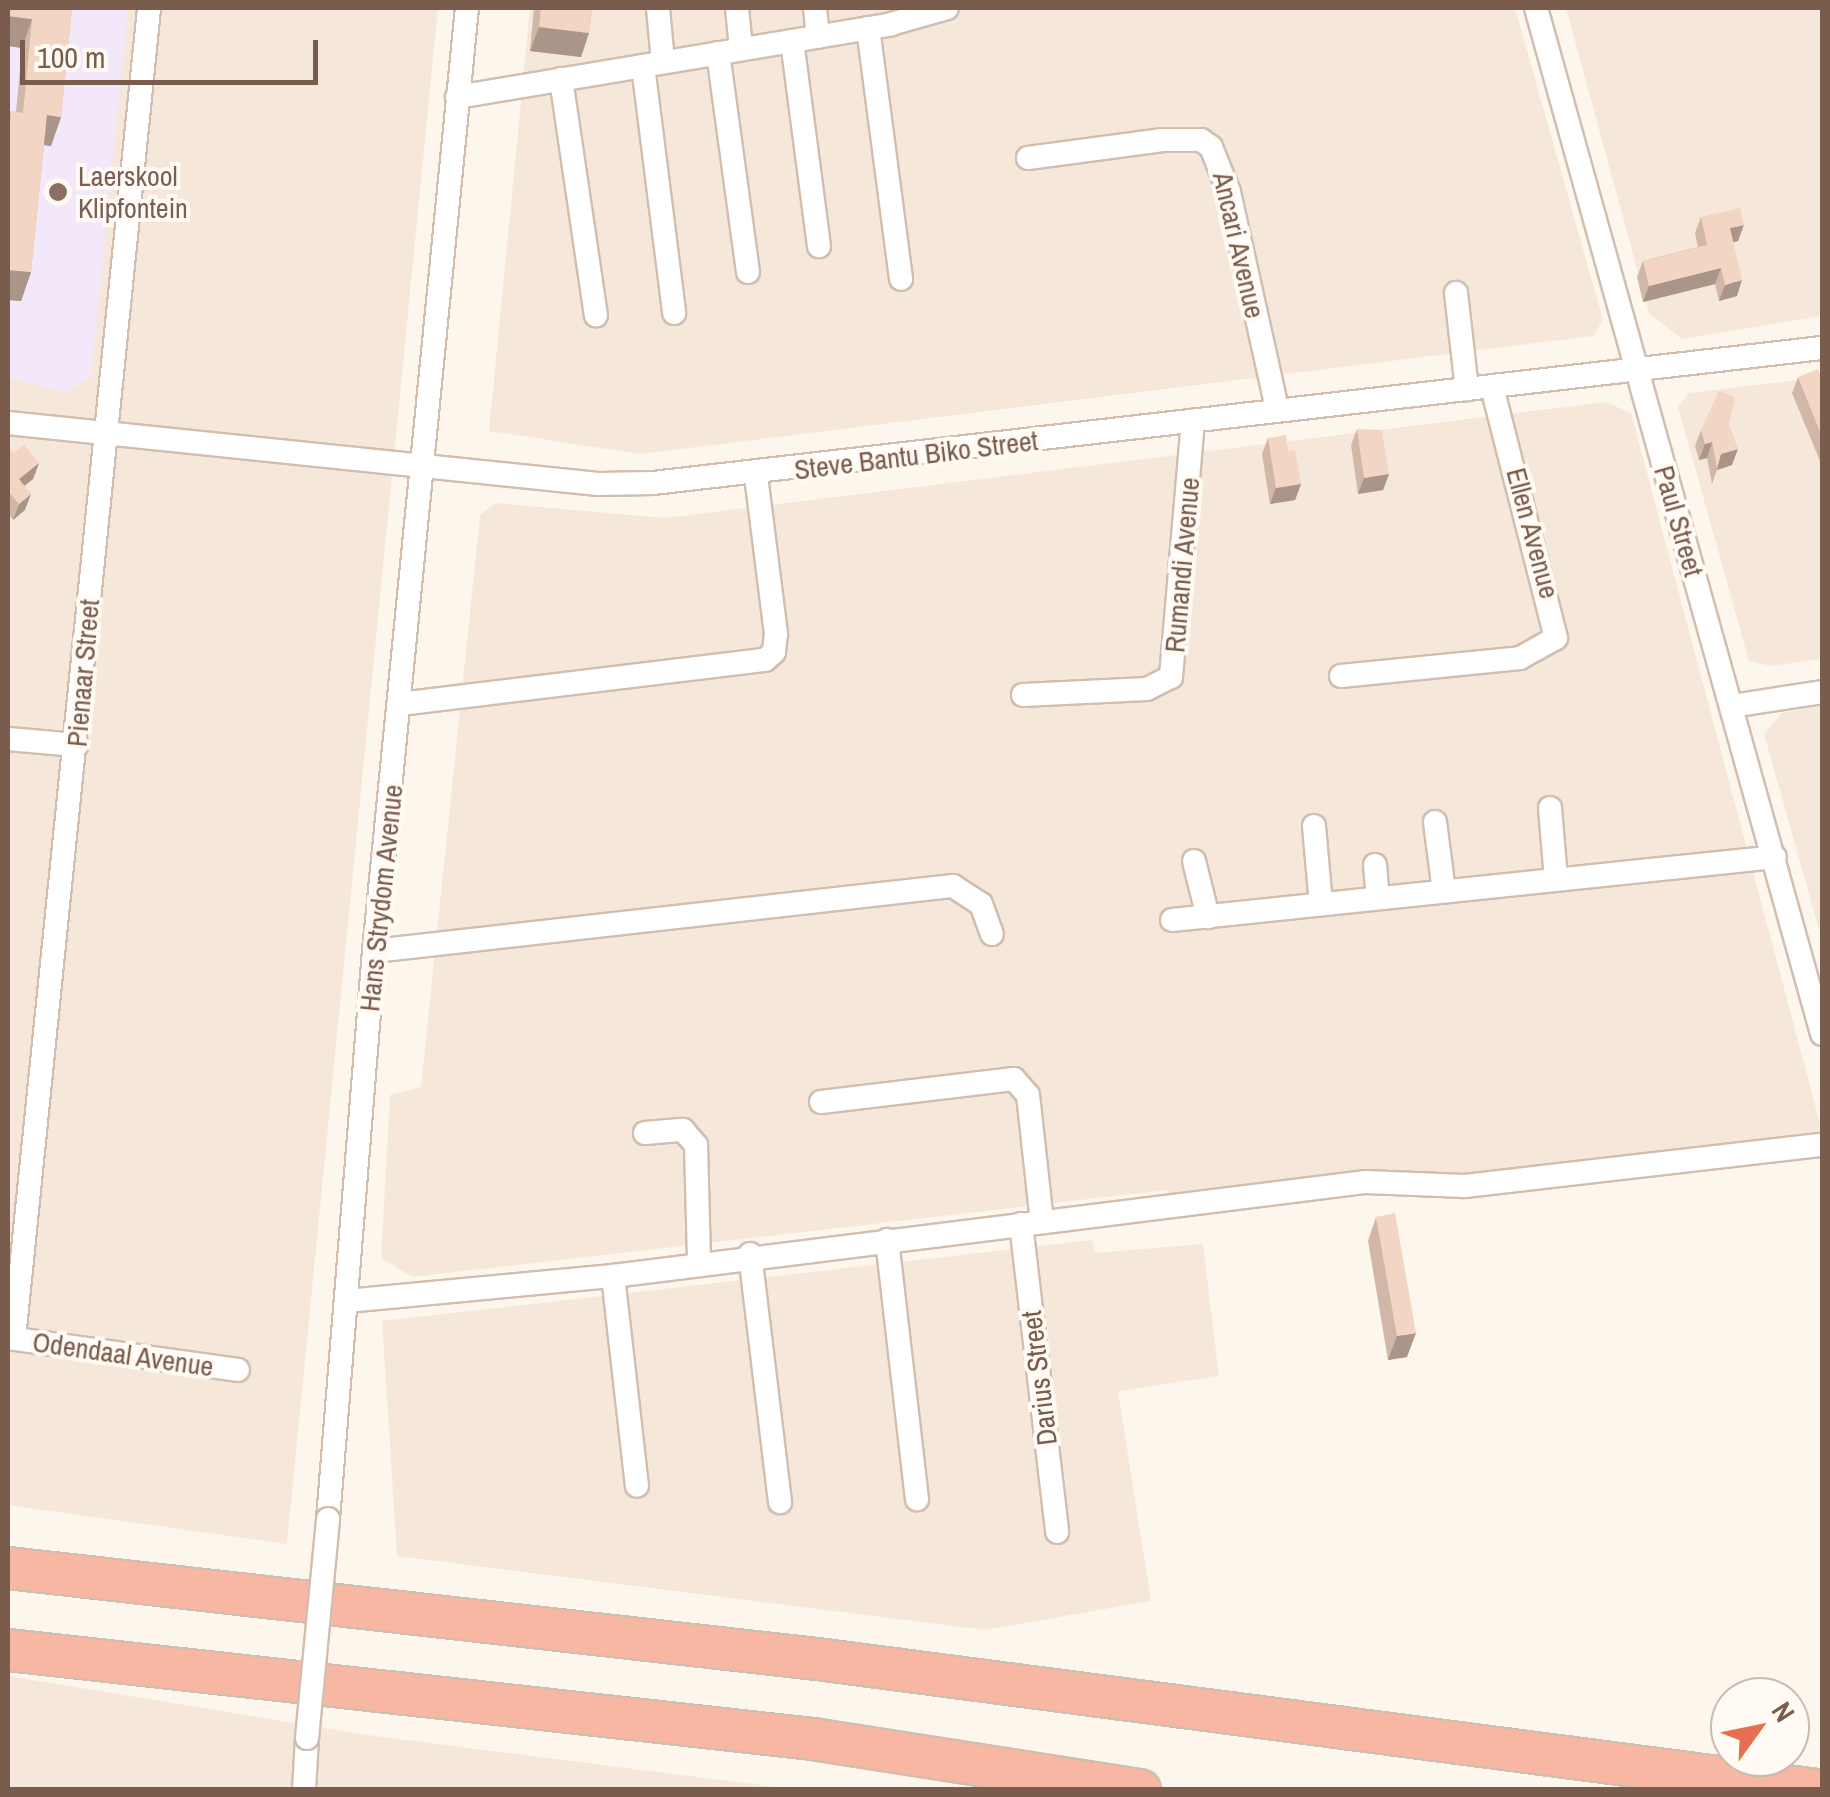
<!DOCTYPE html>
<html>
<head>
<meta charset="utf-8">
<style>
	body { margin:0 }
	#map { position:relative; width:1830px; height:1797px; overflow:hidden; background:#fdf6ec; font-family:"Archivo Narrow",sans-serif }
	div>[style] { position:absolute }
	.residential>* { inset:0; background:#f5e8da }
	.education>* { inset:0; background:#f3e8fa }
	.roads { filter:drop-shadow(2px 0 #d1beb0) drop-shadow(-2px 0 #d1beb0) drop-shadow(0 2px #d1beb0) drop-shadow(0 -2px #d1beb0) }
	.street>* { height:22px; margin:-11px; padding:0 11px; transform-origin:11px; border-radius:11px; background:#fff }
	.highway>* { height:40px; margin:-20px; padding:0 20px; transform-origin:20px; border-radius:20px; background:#f7b7a3 }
	.bridges { filter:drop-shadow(2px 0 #d1beb0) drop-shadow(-2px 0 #d1beb0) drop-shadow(0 2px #d1beb0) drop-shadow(0 -2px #d1beb0) }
	.street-bridge>* { height:22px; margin:-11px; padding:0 11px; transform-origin:11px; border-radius:11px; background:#fff }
	.wall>* { inset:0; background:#d1b7a8 }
	.shaded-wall>* { inset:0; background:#aa9588 }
	.building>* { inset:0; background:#f3d5c3 }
	.dots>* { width:28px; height:28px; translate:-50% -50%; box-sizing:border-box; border:5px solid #fffaf3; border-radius:50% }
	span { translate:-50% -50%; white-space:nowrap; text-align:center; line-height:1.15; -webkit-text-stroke:8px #fffaf3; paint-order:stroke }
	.education-label { font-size:28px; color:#785e54 }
	.left { translate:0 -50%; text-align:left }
	.street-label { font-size:28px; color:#7a5c4d }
	.frame { position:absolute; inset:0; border:10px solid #7a5c4d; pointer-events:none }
	.north { position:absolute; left:1710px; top:1677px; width:100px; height:100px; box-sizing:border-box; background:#fffaf3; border:2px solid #cabbb1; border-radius:50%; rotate:57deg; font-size:28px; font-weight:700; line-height:40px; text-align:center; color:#7a5c4d }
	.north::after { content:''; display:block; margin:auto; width:35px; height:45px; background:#e76f51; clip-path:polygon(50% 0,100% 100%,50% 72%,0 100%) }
	.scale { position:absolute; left:20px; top:40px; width:298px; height:45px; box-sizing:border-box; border:5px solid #7a5c4d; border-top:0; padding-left:12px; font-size:30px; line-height:35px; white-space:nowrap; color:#7a5c4d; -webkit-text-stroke:8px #fffaf3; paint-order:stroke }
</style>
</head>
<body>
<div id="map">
	<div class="residential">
		<div style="clip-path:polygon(8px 8px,438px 8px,287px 1544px,8px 1505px)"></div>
		<div style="clip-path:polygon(530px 8px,1515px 8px,1603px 320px,1593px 336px,640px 454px,489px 431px)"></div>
		<div style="clip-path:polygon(1566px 8px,1822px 8px,1822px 316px,1682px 339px,1649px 313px)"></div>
		<div style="clip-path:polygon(1822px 377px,1822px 659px,1771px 666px,1749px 661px,1678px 407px,1689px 393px)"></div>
		<div style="clip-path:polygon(1606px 402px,1631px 413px,1822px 1131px,1432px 1180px,1435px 1195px,1405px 1197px,1384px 1185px,1172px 1215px,1167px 1190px,412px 1277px,381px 1258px,390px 1095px,421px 1087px,480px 515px,495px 503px,665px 518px)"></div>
		<div style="clip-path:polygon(1822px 706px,1822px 940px,1764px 734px,1782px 713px)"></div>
		<div style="clip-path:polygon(1092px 1240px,1095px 1253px,1203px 1244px,1219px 1376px,1118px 1391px,1151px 1601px,985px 1630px,397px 1556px,382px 1321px)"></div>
		<div style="clip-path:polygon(8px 1676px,368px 1735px,791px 1789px,8px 1789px)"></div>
	</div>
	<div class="education">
		<div style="clip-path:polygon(8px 8px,128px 8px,91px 376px,66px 393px,8px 377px)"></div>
	</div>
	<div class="roads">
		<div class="street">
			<div style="left:658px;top:8px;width:54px;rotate:84.7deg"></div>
			<div style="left:737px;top:8px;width:41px;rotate:84.4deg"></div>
			<div style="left:815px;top:8px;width:29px;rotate:84deg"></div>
			<div style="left:1536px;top:8px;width:1065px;rotate:74.42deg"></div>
			<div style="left:868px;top:28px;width:253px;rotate:82.5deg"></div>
			<div style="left:792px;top:41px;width:207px;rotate:82.5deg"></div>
			<div style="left:718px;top:53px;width:221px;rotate:82.2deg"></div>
			<div style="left:643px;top:66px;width:249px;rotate:82.8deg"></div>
			<div style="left:561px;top:79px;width:239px;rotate:81.6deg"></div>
			<div style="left:457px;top:97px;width:440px;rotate:-9.5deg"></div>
			<div style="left:891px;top:24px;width:58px;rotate:-15.9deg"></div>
			<div style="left:1028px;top:158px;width:136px;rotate:-7.6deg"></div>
			<div style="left:1163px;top:140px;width:38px"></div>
			<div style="left:1201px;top:140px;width:12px;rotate:35deg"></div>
			<div style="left:1211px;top:147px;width:48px;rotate:68.2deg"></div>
			<div style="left:1229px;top:192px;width:222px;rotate:77.5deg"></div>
			<div style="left:1456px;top:293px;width:97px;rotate:83.5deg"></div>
			<div style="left:8px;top:423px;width:593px;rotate:5.9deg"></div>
			<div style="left:598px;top:484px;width:55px;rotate:-1deg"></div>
			<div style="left:653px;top:483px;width:1177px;rotate:-6.59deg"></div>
			<div style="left:1341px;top:676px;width:180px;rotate:-5.7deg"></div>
			<div style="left:1520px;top:658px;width:41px;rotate:-29.1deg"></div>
			<div style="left:1556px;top:638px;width:259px;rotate:-104.3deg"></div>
			<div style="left:1023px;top:695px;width:124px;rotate:-2.8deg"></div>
			<div style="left:1147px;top:689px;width:27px;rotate:-27deg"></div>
			<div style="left:1171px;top:677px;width:257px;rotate:-85.1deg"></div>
			<div style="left:400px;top:704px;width:368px;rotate:-6.9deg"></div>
			<div style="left:765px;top:660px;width:12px;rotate:-42deg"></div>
			<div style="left:774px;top:652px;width:18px;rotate:-84deg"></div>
			<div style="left:776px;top:634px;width:160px;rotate:-97.2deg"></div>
			<div style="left:1732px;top:706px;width:91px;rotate:-8.8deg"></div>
			<div style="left:8px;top:739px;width:69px;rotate:5deg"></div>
			<div style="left:1550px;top:808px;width:71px;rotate:85.2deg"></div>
			<div style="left:1435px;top:822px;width:70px;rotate:82.6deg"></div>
			<div style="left:1314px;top:826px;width:78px;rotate:84.9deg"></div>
			<div style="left:1194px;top:861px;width:58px;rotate:76deg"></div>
			<div style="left:1375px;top:865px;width:33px;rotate:85deg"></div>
			<div style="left:1172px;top:920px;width:606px;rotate:-5.96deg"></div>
			<div style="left:374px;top:951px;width:583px;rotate:-6.41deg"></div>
			<div style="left:953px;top:886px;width:33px;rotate:33deg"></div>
			<div style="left:981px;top:904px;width:32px;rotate:70deg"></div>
			<div style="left:821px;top:1102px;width:194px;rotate:-6.8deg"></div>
			<div style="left:1014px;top:1079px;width:21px;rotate:49deg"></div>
			<div style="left:1028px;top:1095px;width:127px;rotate:83.7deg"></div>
			<div style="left:645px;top:1133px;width:38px;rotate:-5deg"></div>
			<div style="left:683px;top:1130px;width:20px;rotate:49deg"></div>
			<div style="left:696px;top:1145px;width:116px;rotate:88.5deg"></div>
			<div style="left:1021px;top:1224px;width:310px;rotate:83.3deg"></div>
			<div style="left:887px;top:1240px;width:261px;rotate:83.4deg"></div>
			<div style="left:750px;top:1254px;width:250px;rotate:83.1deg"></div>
			<div style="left:613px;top:1276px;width:211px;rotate:83.5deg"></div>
			<div style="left:347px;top:1301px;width:267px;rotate:-5.4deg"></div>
			<div style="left:613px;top:1276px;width:759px;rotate:-7.12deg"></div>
			<div style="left:1366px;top:1182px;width:99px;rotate:2.3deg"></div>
			<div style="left:1465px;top:1186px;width:359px;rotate:-6.6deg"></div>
			<div style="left:8px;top:1338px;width:232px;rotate:7.9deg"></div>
			<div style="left:14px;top:1338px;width:1337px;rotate:-84.2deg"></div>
			<div style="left:328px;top:1519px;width:570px;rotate:-85.37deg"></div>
			<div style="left:374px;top:951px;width:948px;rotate:-84.37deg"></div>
			<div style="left:304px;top:1790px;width:52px;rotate:-86.7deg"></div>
		</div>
		<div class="highway">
			<div style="left:8px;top:1568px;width:814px;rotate:6.42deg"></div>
			<div style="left:817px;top:1659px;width:1010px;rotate:7.46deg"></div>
			<div style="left:8px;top:1650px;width:810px;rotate:6.31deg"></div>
			<div style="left:813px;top:1739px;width:331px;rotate:8.9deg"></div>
		</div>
	</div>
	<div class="bridges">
		<div class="street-bridge">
			<div style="left:307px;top:1738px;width:220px;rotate:-84.5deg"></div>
		</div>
	</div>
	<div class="wall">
		<div style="clip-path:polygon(8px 8px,72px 8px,61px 117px,51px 146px,44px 145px,31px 272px,21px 301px,8px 300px,8px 122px,11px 111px,16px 112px,22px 48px,8px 46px)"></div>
		<div style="clip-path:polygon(534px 8px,592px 8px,589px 33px,581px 57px,530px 51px)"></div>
		<div style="clip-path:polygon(1701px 217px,1738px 241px,1733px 242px,1737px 296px,1719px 301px,1715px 284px,1643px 302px,1637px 277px,1643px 261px,1698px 247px,1695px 233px)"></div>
		<div style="clip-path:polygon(1798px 377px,1822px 378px,1822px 466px,1792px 393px)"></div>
		<div style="clip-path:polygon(1729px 424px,1732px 465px,1717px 470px,1712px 484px,1707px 458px,1699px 460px,1695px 446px,1701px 430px)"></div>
		<div style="clip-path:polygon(1357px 429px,1389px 474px,1383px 490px,1358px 494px,1351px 445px)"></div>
		<div style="clip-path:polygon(1268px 438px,1288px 451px,1301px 484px,1295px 500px,1270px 504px,1262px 454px)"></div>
		<div style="clip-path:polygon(8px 449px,14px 453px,39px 463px,33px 479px,24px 486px,25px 510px,13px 520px,8px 513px)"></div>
		<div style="clip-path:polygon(1376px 1217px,1407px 1357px,1388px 1360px,1368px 1241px)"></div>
	</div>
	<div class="shaded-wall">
		<div style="clip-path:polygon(8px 16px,32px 19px,22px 48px,8px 46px)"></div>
		<div style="clip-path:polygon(539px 27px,589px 33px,581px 57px,530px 51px)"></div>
		<div style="clip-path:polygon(47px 115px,61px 117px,51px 146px,37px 144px)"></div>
		<div style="clip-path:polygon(1744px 225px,1738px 241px,1724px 244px,1730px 228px)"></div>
		<div style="clip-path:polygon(1721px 268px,1715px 284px,1643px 302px,1649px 286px)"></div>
		<div style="clip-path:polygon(8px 270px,31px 272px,21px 301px,8px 300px)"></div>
		<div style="clip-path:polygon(1742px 280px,1737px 296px,1719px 301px,1725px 285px)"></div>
		<div style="clip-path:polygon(1712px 442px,1707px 458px,1699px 460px,1705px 444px)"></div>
		<div style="clip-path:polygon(1738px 449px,1732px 465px,1717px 470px,1721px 454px)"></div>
		<div style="clip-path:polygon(39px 463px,33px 479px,13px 495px,19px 479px)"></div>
		<div style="clip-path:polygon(1389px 474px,1383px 490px,1358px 494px,1364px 478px)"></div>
		<div style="clip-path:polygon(1301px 484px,1295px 500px,1270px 504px,1276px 488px)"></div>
		<div style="clip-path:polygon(31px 494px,25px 510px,13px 520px,19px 504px)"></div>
		<div style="clip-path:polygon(1416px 1333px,1407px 1357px,1388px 1360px,1397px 1336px)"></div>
	</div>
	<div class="building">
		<div style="clip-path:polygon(8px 8px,72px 8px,61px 117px,47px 115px,31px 272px,8px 270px,8px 151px,11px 111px,23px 113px,32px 19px,8px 16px)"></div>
		<div style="clip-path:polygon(541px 8px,592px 8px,589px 33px,539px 27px)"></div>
		<div style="clip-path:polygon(1740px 208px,1744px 225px,1730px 228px,1742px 280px,1725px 285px,1721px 268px,1649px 286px,1643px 261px,1707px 245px,1701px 217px)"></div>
		<div style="clip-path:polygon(1818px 369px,1822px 378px,1822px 437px,1798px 377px)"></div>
		<div style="clip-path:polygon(1719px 391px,1735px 397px,1729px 424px,1738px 449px,1721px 454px,1717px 468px,1712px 442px,1705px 444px,1701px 430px)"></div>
		<div style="clip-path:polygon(1357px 429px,1382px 430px,1389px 474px,1364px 478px)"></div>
		<div style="clip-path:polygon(1286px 435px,1288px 451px,1295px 450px,1301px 484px,1276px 488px,1268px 438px)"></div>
		<div style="clip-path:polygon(24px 445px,39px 463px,19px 479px,31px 494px,19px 504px,8px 491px,8px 449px,14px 453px)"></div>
		<div style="clip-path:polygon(1395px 1213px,1416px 1333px,1397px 1336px,1376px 1217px)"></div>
	</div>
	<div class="dots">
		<div style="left:58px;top:192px;background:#8d6e63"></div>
	</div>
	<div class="education-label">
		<span class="left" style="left:78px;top:192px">Laerskool<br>Klipfontein</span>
	</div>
	<div class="street-label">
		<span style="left:1239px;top:245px;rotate:77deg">Ancari Avenue</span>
		<span style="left:916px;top:455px;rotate:-7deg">Steve Bantu Biko Street</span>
		<span style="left:1679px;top:521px;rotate:74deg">Paul Street</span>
		<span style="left:1533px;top:533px;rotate:75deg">Ellen Avenue</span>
		<span style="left:1182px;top:565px;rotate:-85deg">Rumandi Avenue</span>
		<span style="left:83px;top:673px;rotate:-85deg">Pienaar Street</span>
		<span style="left:381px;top:898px;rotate:-84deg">Hans Strydom Avenue</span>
		<span style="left:123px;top:1354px;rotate:8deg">Odendaal Avenue</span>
		<span style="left:1039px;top:1378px;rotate:-97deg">Darius Street</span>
	</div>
	<div class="frame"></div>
	<div class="north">N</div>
	<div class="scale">100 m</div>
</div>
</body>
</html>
